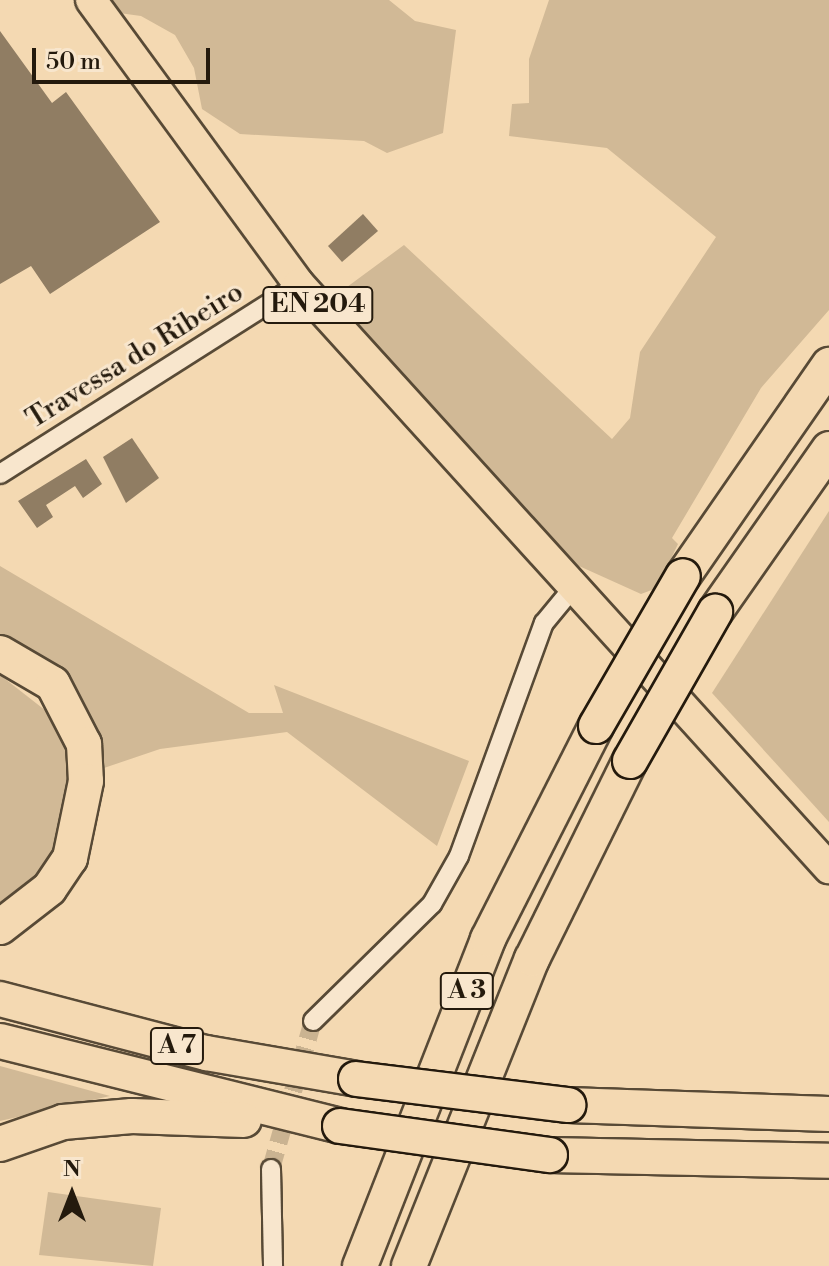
<!DOCTYPE html>
<html>
<head>
<meta charset="utf-8">
<style>
	body { margin:0 }
	#map { position:relative; width:829px; height:1266px; overflow:hidden; background:#f4d9b2; font-family:"Libre Bodoni",serif }
	div>[style] { position:absolute }
	.green>* { inset:0; background:#d1b996 }
	.building>* { inset:0; background:#907d63 }
	.minor-tunnel>* { height:18px; margin-top:-9px; transform-origin:0; background:repeating-linear-gradient(90deg,#cab391 0 18px,transparent 0 27px) }
	.roads { filter:drop-shadow(2px 0 #584a36) drop-shadow(-2px 0 #584a36) drop-shadow(0 2px #584a36) drop-shadow(0 -2px #584a36) }
	.minor>* { height:18px; margin:-9px; padding:0 9px; transform-origin:9px; border-radius:9px; background:#f8e6cd }
	.primary>* { height:30px; margin:-15px; padding:0 15px; transform-origin:15px; border-radius:15px; background:#f4d9b2 }
	.motorway>* { height:34px; margin:-17px; padding:0 17px; transform-origin:17px; border-radius:17px; background:#f4d9b2 }
	.bridges { filter:drop-shadow(2px 0 #241a0d) drop-shadow(-2px 0 #241a0d) drop-shadow(0 2px #241a0d) drop-shadow(0 -2px #241a0d) }
	.motorway-bridge>* { height:34px; margin:-17px; padding:0 17px; transform-origin:17px; border-radius:17px; background:#f4d9b2 }
	span { translate:-50% -50%; white-space:nowrap; text-align:center; line-height:1.15; -webkit-text-stroke:6px #f8e6cd; paint-order:stroke }
	.shield-label span { padding:2px 6px; background:#f8e6cd; border:2px solid; border-radius:6px; -webkit-text-stroke-width:0 }
	.shield-label { font-size:26px; color:#241a0d; font-weight:700 }
	.street-label { font-size:28px; color:#241a0d }
	.north { position:absolute; left:32px; top:1154px; width:80px; height:80px; -webkit-text-stroke:6px #f8e6cd; paint-order:stroke; rotate:0deg; font-size:22px; font-weight:700; line-height:32px; text-align:center; color:#241a0d }
	.north::after { content:''; display:block; margin:auto; width:28px; height:36px; background:#241a0d; clip-path:polygon(50% 0,100% 100%,50% 72%,0 100%) }
	.scale { position:absolute; left:32px; top:48px; width:178px; height:36px; box-sizing:border-box; border:4px solid #241a0d; border-top:0; padding-left:10px; font-size:24px; line-height:28px; white-space:nowrap; color:#241a0d; -webkit-text-stroke:6px #f8e6cd; paint-order:stroke }
</style>
</head>
<body>
<div id="map">
	<div class="green">
		<div style="clip-path:polygon(110px 0,389px 0,415px 21px,456px 30px,443px 133px,387px 153px,364px 141px,240px 134px,202px 109px,194px 68px,175px 35px,141px 16px,119px 13px)"></div>
		<div style="clip-path:polygon(549px 0,829px 0,829px 310px,761px 388px,672px 538px,678px 544px,657px 588px,641px 594px,579px 566px,421px 406px,356px 325px,347px 287px,404px 245px,612px 439px,630px 418px,640px 352px,716px 237px,607px 148px,509px 136px,512px 104px,529px 103px,529px 59px)"></div>
		<div style="clip-path:polygon(829px 511px,829px 822px,712px 693px)"></div>
		<div style="clip-path:polygon(0 566px,249px 713px,283px 713px,274px 685px,469px 761px,437px 846px,287px 732px,160px 749px,101px 769px,0 644px)"></div>
		<div style="clip-path:polygon(0 675px,50px 714px,66px 744px,69px 787px,64px 827px,44px 867px,0 908px)"></div>
		<div style="clip-path:polygon(0 1066px,110px 1096px,0 1121px)"></div>
		<div style="clip-path:polygon(48px 1192px,161px 1208px,153px 1266px,39px 1255px)"></div>
	</div>
	<div class="building">
		<div style="clip-path:polygon(0 31px,52px 103px,66px 92px,160px 222px,50px 294px,31px 266px,0 284px)"></div>
		<div style="clip-path:polygon(363px 214px,378px 231px,342px 262px,328px 246px)"></div>
		<div style="clip-path:polygon(132px 438px,159px 478px,126px 503px,103px 457px)"></div>
		<div style="clip-path:polygon(86px 459px,102px 484px,83px 498px,75px 486px,46px 505px,53px 517px,37px 528px,18px 501px)"></div>
	</div>
	<div class="minor-tunnel">
		<div style="left:271px;top:1169px;width:154px;rotate:-74.2deg"></div>
	</div>
	<div class="roads">
		<div class="minor">
			<div style="left:0;top:474px;width:354px;rotate:-32.4deg"></div>
			<div style="left:313px;top:1021px;width:167px;rotate:-44.5deg"></div>
			<div style="left:432px;top:904px;width:55px;rotate:-60.6deg"></div>
			<div style="left:459px;top:856px;width:248px;rotate:-70deg"></div>
			<div style="left:544px;top:623px;width:45px;rotate:-50.4deg"></div>
			<div style="left:271px;top:1169px;width:97px;rotate:88.8deg"></div>
		</div>
		<div class="primary">
			<div style="left:91px;top:0;width:352px;rotate:53.8deg"></div>
			<div style="left:299px;top:284px;width:789px;rotate:47.78deg"></div>
		</div>
		<div class="motorway">
			<div style="left:683px;top:576px;width:257px;rotate:-55.3deg"></div>
			<div style="left:715px;top:612px;width:199px;rotate:-55deg"></div>
			<div style="left:0;top:653px;width:61px;rotate:30.3deg"></div>
			<div style="left:53px;top:684px;width:68px;rotate:62.7deg"></div>
			<div style="left:84px;top:744px;width:37px;rotate:87deg"></div>
			<div style="left:86px;top:781px;width:79px;rotate:101.7deg"></div>
			<div style="left:70px;top:858px;width:37px;rotate:124deg"></div>
			<div style="left:49px;top:889px;width:62px;rotate:142.2deg"></div>
			<div style="left:0;top:999px;width:213px;rotate:14.7deg"></div>
			<div style="left:206px;top:1053px;width:152px;rotate:9.8deg"></div>
			<div style="left:0;top:1041px;width:350px;rotate:14deg"></div>
			<div style="left:568px;top:1105px;width:261px;rotate:2deg"></div>
			<div style="left:0;top:1144px;width:67px;rotate:-19.2deg"></div>
			<div style="left:63px;top:1122px;width:69px;rotate:-5deg"></div>
			<div style="left:132px;top:1116px;width:112px;rotate:2deg"></div>
			<div style="left:550px;top:1155px;width:279px;rotate:1.2deg"></div>
			<div style="left:360px;top:1266px;width:351px;rotate:-68.6deg"></div>
			<div style="left:488px;top:939px;width:239px;rotate:-63.1deg"></div>
			<div style="left:409px;top:1266px;width:331px;rotate:-68.2deg"></div>
			<div style="left:532px;top:959px;width:221px;rotate:-63.7deg"></div>
		</div>
	</div>
	<div class="bridges">
		<div class="motorway-bridge">
			<div style="left:596px;top:726px;width:173px;rotate:-59.9deg"></div>
			<div style="left:630px;top:761px;width:172px;rotate:-60.3deg"></div>
			<div style="left:356px;top:1079px;width:214px;rotate:7deg"></div>
			<div style="left:340px;top:1126px;width:212px;rotate:7.9deg"></div>
		</div>
	</div>
	<div class="shield-label">
		<span style="left:318px;top:305px">EN 204</span>
		<span style="left:467px;top:991px">A 3</span>
		<span style="left:177px;top:1046px">A 7</span>
	</div>
	<div class="street-label">
		<span style="left:135px;top:356px;rotate:-32deg">Travessa do Ribeiro</span>
	</div>
	<div class="north">N</div>
	<div class="scale">50 m</div>
</div>
</body>
</html>
